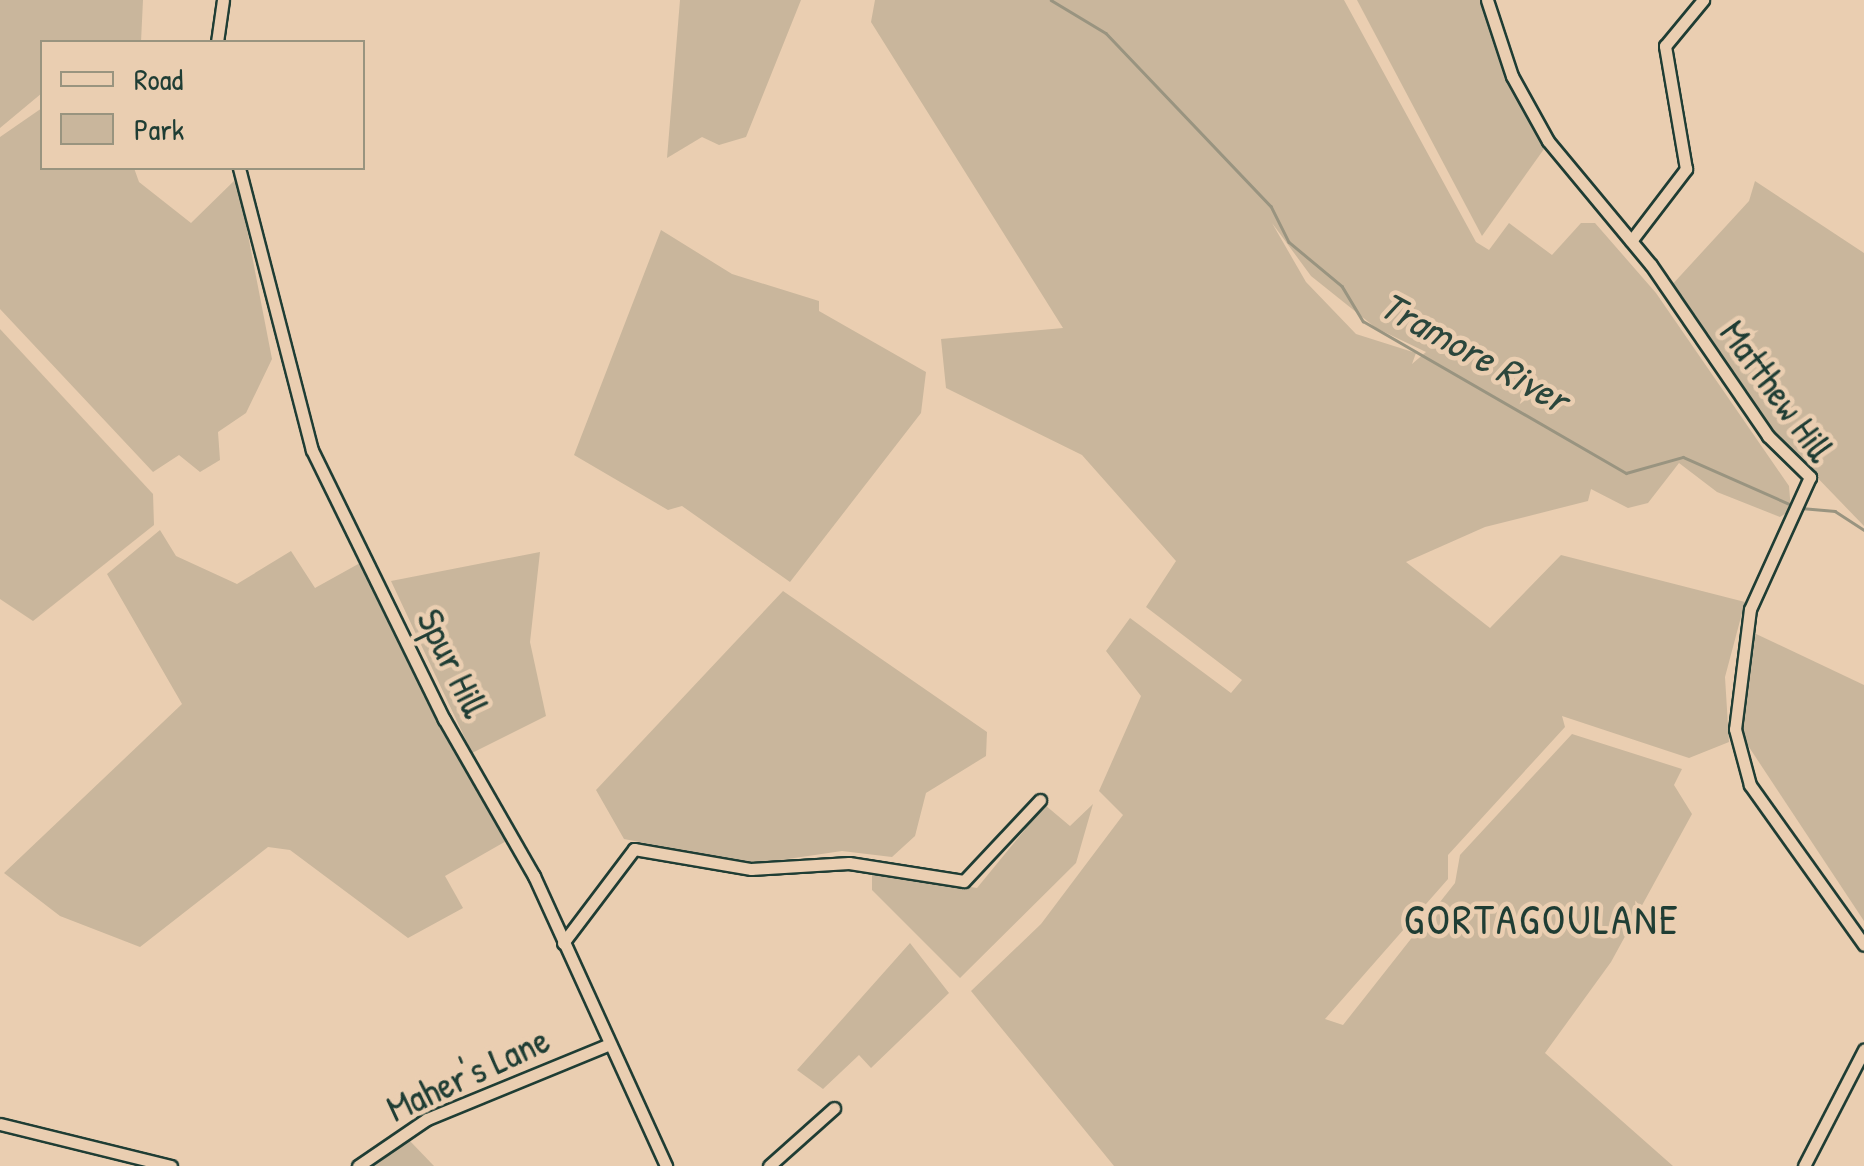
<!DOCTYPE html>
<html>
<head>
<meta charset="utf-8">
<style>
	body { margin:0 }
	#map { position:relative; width:1864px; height:1166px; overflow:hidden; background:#eaceb1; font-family:"Patrick Hand",sans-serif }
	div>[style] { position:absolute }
	.green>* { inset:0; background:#c9b69c }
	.stream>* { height:2.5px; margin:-1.25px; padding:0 1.25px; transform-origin:1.25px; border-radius:1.25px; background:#999480 }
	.roads { filter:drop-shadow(2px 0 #1f3d34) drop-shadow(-2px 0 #1f3d34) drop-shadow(0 2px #1f3d34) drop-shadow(0 -2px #1f3d34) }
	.minor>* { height:11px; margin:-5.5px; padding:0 5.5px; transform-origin:5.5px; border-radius:5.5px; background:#eaceb1 }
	span { translate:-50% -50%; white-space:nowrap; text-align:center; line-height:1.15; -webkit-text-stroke:9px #eaceb1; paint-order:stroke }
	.street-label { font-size:38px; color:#1f3d34 }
	.water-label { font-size:40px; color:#2b463c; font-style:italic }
	.quarter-label { font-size:42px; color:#1f3d34; letter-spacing:2.5px }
	.legend { position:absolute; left:40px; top:40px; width:325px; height:130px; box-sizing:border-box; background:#eaceb1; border:2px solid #99947f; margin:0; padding:12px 18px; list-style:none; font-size:30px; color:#1f3d34 }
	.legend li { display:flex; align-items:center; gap:20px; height:50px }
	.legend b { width:50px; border:2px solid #99947f }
</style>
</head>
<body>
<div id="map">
	<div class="green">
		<div style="clip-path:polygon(0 0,143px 0,141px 42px,42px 42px,42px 93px,0 128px)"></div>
		<div style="clip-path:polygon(680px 0,801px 0,746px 137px,719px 145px,702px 137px,667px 158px)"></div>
		<div style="clip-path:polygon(evenodd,875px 0,1344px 0,1476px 242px,1489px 250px,1509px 223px,1552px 255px,1581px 223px,1595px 223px,1656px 293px,1789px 486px,1791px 510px,1780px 517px,1717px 492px,1679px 463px,1648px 503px,1628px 508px,1591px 489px,1588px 501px,1485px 527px,1406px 562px,1490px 628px,1561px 555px,1745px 602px,1725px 677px,1729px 742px,1689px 758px,1562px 716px,1565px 727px,1448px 855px,1448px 879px,1325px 1019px,1343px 1025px,1455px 883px,1460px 855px,1572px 734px,1682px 769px,1674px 785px,1692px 814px,1611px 962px,1545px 1053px,1673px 1166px,1114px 1166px,971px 991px,1041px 924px,1123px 815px,1099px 791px,1141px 696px,1106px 651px,1130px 618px,1231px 693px,1242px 680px,1146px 607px,1176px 561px,1082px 455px,946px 388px,941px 339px,1063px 328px,871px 22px,875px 0,1272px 223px,1311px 276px,1376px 328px,1426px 352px,1412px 364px,1416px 353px,1356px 334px,1306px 282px,1272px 223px)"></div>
		<div style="clip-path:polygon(1357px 0,1481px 0,1544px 149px,1482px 236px)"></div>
		<div style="clip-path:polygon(42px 108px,42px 168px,134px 168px,139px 182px,191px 223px,237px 178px,272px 359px,246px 413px,218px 432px,220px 460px,200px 472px,179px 455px,153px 472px,0 309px,0 137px)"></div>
		<div style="clip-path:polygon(1755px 181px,1864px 253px,1864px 526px,1780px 439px,1670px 287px,1749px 201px)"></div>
		<div style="clip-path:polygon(661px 230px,732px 274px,819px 301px,819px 311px,926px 372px,921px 413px,790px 582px,682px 506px,668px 510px,574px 455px)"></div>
		<div style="clip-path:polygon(0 329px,153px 494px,154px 525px,33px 621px,0 599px)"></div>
		<div style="clip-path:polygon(160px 530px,176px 556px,237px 584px,291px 551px,315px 588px,360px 563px,508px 840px,445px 876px,463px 908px,408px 938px,290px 850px,268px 847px,140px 947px,60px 916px,4px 873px,182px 704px,107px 574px)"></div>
		<div style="clip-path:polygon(540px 552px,530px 642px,546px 716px,472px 753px,391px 581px)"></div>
		<div style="clip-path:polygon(783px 591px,987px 732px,986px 756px,926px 793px,915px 836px,892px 857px,842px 851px,754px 864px,624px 839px,596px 790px)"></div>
		<div style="clip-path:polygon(1754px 633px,1864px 685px,1864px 921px,1741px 735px,1745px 647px)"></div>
		<div style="clip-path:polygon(1093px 804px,1076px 863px,960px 978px,872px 890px,872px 871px,977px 888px,1045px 805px,1070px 826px)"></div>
		<div style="clip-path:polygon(910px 943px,949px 993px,871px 1068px,859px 1055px,823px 1089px,797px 1070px)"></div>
		<div style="clip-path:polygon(409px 1140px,434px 1166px,373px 1166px,408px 1140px)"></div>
	</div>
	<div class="stream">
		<div style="left:1051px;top:0;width:64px;rotate:31deg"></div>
		<div style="left:1106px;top:33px;width:239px;rotate:46.4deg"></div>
		<div style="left:1271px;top:206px;width:40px;rotate:63.4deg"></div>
		<div style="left:1289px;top:242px;width:69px;rotate:39.7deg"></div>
		<div style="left:1342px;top:286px;width:41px;rotate:59deg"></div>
		<div style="left:1363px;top:321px;width:304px;rotate:30deg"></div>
		<div style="left:1626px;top:473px;width:59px;rotate:-15.7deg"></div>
		<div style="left:1683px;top:457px;width:121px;rotate:23.8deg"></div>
		<div style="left:1801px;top:508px;width:34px;rotate:5deg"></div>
		<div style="left:1835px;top:511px;width:35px;rotate:33deg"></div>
	</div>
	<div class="roads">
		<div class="minor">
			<div style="left:1487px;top:0;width:80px;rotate:71.8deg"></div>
			<div style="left:1512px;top:76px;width:74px;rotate:61deg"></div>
			<div style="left:1548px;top:141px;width:161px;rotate:50.3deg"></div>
			<div style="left:1651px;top:265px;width:207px;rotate:55.6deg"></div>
			<div style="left:1768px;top:436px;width:59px;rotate:44.3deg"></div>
			<div style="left:1810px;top:477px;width:145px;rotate:114.4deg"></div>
			<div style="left:1750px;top:609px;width:121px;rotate:97.1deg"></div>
			<div style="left:1735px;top:729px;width:58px;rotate:75deg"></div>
			<div style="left:1750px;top:785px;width:196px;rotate:54.5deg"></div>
			<div style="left:217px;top:42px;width:42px;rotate:-81.9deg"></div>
			<div style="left:239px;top:168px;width:291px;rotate:75.5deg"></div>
			<div style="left:312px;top:450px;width:300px;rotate:63.9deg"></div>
			<div style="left:444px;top:719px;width:181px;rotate:60.2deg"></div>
			<div style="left:534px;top:876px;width:319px;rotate:65.5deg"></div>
			<div style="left:1631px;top:241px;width:91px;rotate:-52.6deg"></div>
			<div style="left:1686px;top:169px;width:125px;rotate:-99.7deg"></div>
			<div style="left:1665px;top:46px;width:60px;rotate:-50.4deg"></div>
			<div style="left:563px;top:943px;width:118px;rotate:-52.9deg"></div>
			<div style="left:634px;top:849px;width:119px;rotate:9.7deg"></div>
			<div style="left:751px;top:869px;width:98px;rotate:-3.5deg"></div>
			<div style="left:849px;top:863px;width:116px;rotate:8.9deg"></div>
			<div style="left:964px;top:881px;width:111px;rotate:-46.8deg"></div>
			<div style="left:0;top:1124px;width:176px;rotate:13.8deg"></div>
			<div style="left:358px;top:1166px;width:83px;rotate:-34.3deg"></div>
			<div style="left:427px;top:1119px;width:195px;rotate:-22.3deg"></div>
			<div style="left:769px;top:1166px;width:87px;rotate:-41.7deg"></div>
			<div style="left:1804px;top:1166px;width:131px;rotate:-62.7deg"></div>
		</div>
	</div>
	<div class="street-label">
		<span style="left:1777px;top:391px;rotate:54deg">Matthew Hill</span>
		<span style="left:453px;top:663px;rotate:64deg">Spur Hill</span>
		<span style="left:468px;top:1074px;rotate:-25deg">Maher's Lane</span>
	</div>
	<div class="water-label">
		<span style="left:1475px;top:351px;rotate:29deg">Tramore River</span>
	</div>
	<div class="quarter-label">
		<span style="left:1542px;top:919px">GORTAGOULANE</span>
	</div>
	<ul class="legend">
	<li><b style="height:12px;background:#eaceb1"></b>Road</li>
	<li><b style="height:28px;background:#c9b69c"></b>Park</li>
	</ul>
</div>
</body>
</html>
